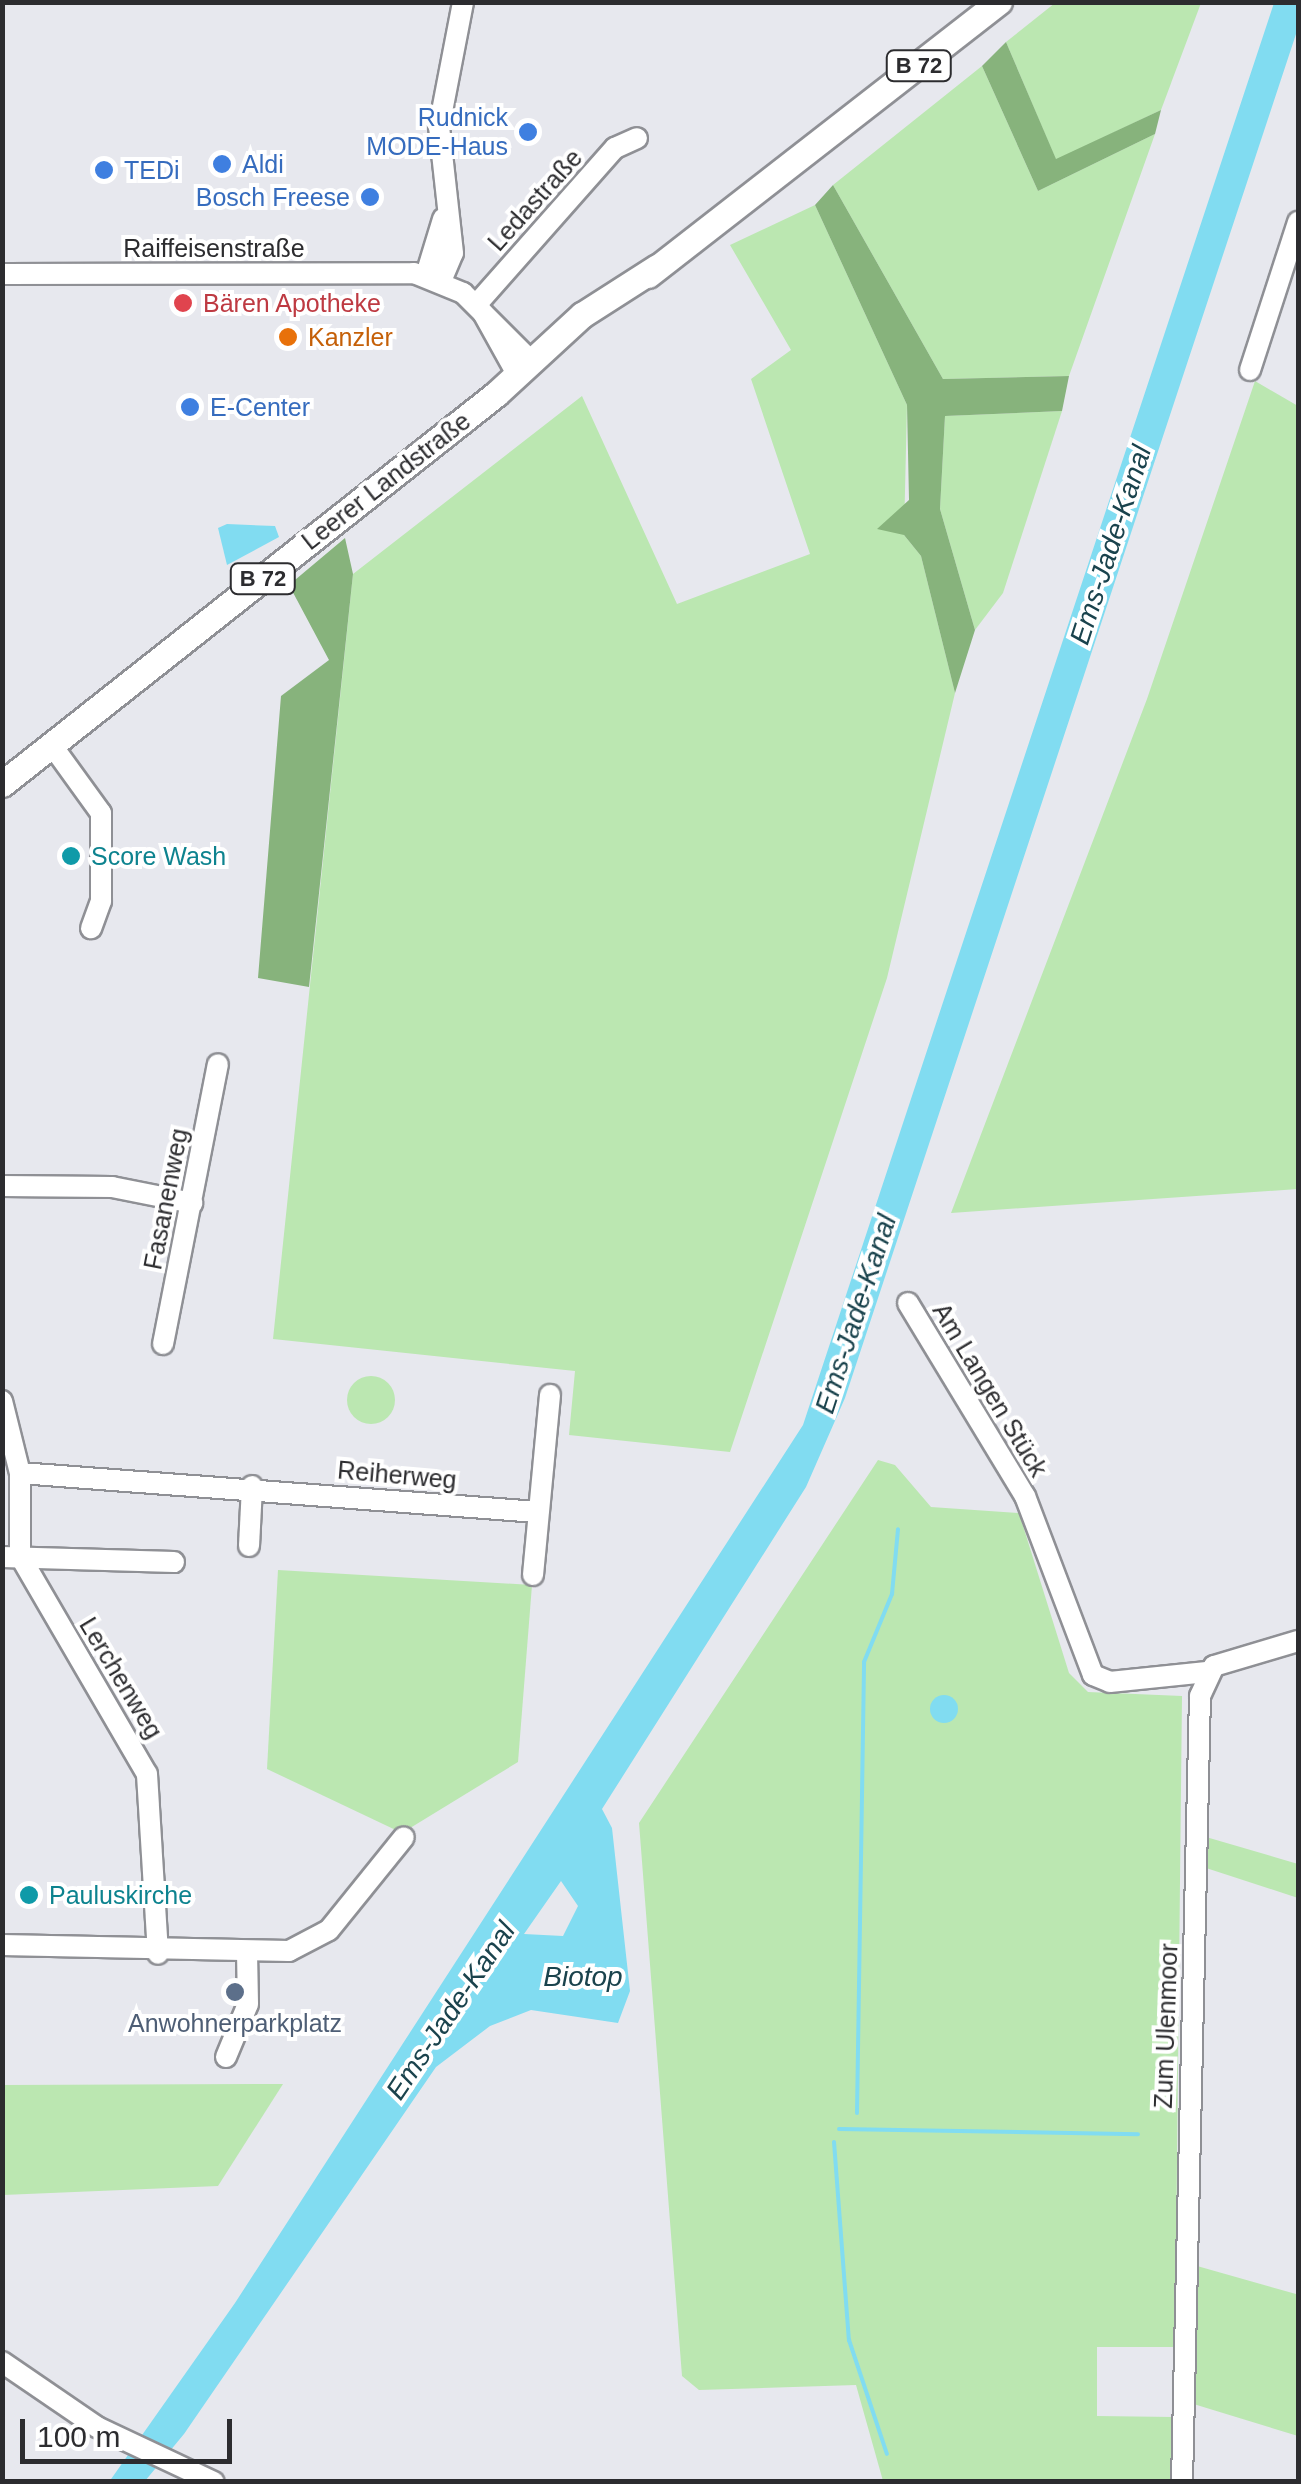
<!DOCTYPE html>
<html>
<head>
<meta charset="utf-8">
<style>
	body { margin:0 }
	#map { position:relative; width:1301px; height:2484px; overflow:hidden; background:#e7e8ee; font-family:Arial,sans-serif }
	div>[style] { position:absolute }
	.green>* { inset:0; background:#bbe7b1 }
	.round { border-radius:50% }
	.forest>* { inset:0; background:#87b37c }
	.water>* { inset:0; background:#81dcf1 }
	.stream>* { height:4px; margin:-2px; padding:0 2px; transform-origin:2px; border-radius:2px; background:#81dcf1 }
	.roads { filter:drop-shadow(2px 0 #8f9095) drop-shadow(-2px 0 #8f9095) drop-shadow(0 2px #8f9095) drop-shadow(0 -2px #8f9095) }
	.minor>* { height:20px; margin:-10px; padding:0 10px; transform-origin:10px; border-radius:10px; background:#fff }
	.major>* { height:25px; margin:-12.5px; padding:0 12.5px; transform-origin:12.5px; border-radius:12.5px; background:#fff }
	.dots>* { width:28px; height:28px; translate:-50% -50%; box-sizing:border-box; border:5px solid #fff; border-radius:50% }
	span { translate:-50% -50%; white-space:nowrap; text-align:center; line-height:1.15; -webkit-text-stroke:8px #fff; paint-order:stroke }
	.shield-label span { padding:2px 8px; background:#fff; border:2px solid; border-radius:8px; -webkit-text-stroke-width:0 }
	.shield-label { font-size:22px; color:#2c2c2f; font-weight:700 }
	.shop-label { font-size:25px; color:#366cbe }
	.right { translate:-100% -50%; text-align:right }
	.left { translate:0 -50%; text-align:left }
	.street-label { font-size:25px; color:#2c2c2f }
	.health-label { font-size:25px; color:#be3a42 }
	.food-label { font-size:25px; color:#c56008 }
	.culture-label { font-size:25px; color:#0d838f }
	.service-label { font-size:25px; color:#4e5e75 }
	.water-label { font-size:28px; color:#1a434d; font-style:italic }
	.frame { position:absolute; inset:0; border:5px solid #2c2c2f; pointer-events:none }
	.scale { position:absolute; left:20px; top:2419px; width:212px; height:45px; box-sizing:border-box; border:5px solid #2c2c2f; border-top:0; padding-left:12px; font-size:30px; line-height:35px; white-space:nowrap; color:#2c2c2f; -webkit-text-stroke:8px #fff; paint-order:stroke }
</style>
</head>
<body>
<div id="map">
	<div class="green">
		<div style="clip-path:polygon(1055px 3px,1201px 3px,1161px 110px,1056px 160px,1006px 42px)"></div>
		<div style="clip-path:polygon(982px 66px,1038px 191px,1155px 134px,1069px 376px,943px 379px,833px 185px)"></div>
		<div style="clip-path:polygon(815px 205px,907px 405px,904px 535px,921px 556px,955px 693px,887px 978px,730px 1452px,569px 1435px,575px 1371px,273px 1339px,353px 574px,582px 396px,677px 604px,810px 554px,751px 379px,791px 350px,730px 245px)"></div>
		<div style="clip-path:polygon(1255px 381px,1298px 406px,1298px 1189px,951px 1213px,1147px 699px)"></div>
		<div style="clip-path:polygon(1062px 411px,1003px 593px,975px 630px,940px 509px,945px 416px)"></div>
		<div class="round" style="left:347px;top:1376px;width:48px;height:48px"></div>
		<div style="clip-path:polygon(878px 1460px,895px 1465px,931px 1507px,1019px 1513px,1069px 1673px,1088px 1692px,1182px 1696px,1175px 2347px,1097px 2347px,1097px 2416px,1174px 2417px,1172px 2481px,883px 2481px,856px 2385px,699px 2390px,682px 2376px,639px 1823px)"></div>
		<div style="clip-path:polygon(278px 1570px,532px 1585px,518px 1762px,402px 1833px,267px 1769px)"></div>
		<div style="clip-path:polygon(1206px 1837px,1298px 1864px,1298px 1898px,1203px 1867px)"></div>
		<div style="clip-path:polygon(283px 2084px,218px 2186px,3px 2195px,3px 2085px)"></div>
		<div style="clip-path:polygon(1190px 2264px,1296px 2294px,1298px 2267px,1298px 2436px,1187px 2402px)"></div>
	</div>
	<div class="forest">
		<div style="clip-path:polygon(1006px 42px,1056px 159px,1161px 110px,1155px 134px,1038px 191px,982px 66px)"></div>
		<div style="clip-path:polygon(833px 185px,943px 379px,1069px 376px,1062px 411px,945px 416px,940px 509px,975px 630px,955px 693px,921px 556px,904px 535px,877px 529px,909px 500px,907px 405px,815px 205px)"></div>
		<div style="clip-path:polygon(345px 538px,353px 574px,309px 987px,258px 978px,281px 696px,329px 660px,289px 585px)"></div>
	</div>
	<div class="water">
		<div style="clip-path:polygon(evenodd,1274px 3px,1298px 3px,1298px 28px,845px 1398px,806px 1487px,602px 1809px,612px 1828px,630px 1991px,618px 2023px,531px 2010px,490px 2026px,436px 2067px,184px 2434px,145px 2481px,109px 2482px,235px 2303px,803px 1425px,1274px 3px,561px 1881px,578px 1906px,563px 1936px,524px 1934px,561px 1881px)"></div>
		<div style="clip-path:polygon(227px 524px,275px 526px,279px 537px,227px 565px,218px 528px)"></div>
		<div class="round" style="left:930px;top:1695px;width:28px;height:28px"></div>
	</div>
	<div class="stream">
		<div style="left:857px;top:2113px;width:451px;rotate:-89.1deg"></div>
		<div style="left:864px;top:1662px;width:74px;rotate:-67.6deg"></div>
		<div style="left:892px;top:1594px;width:65px;rotate:-84.7deg"></div>
		<div style="left:839px;top:2129px;width:299px;rotate:1deg"></div>
		<div style="left:834px;top:2142px;width:199px;rotate:85.7deg"></div>
		<div style="left:849px;top:2340px;width:120px;rotate:71.6deg"></div>
	</div>
	<div class="roads">
		<div class="minor">
			<div style="left:2px;top:274px;width:412px;rotate:-0.1deg"></div>
			<div style="left:414px;top:273px;width:53px;rotate:22.2deg"></div>
			<div style="left:463px;top:293px;width:99px;rotate:45deg"></div>
			<div style="left:426px;top:275px;width:59px;rotate:-73.1deg"></div>
			<div style="left:441px;top:281px;width:30px;rotate:-67deg"></div>
			<div style="left:453px;top:253px;width:127px;rotate:-96.3deg"></div>
			<div style="left:439px;top:127px;width:127px;rotate:-79.1deg"></div>
			<div style="left:476px;top:305px;width:210px;rotate:-48.5deg"></div>
			<div style="left:615px;top:148px;width:24px;rotate:-24deg"></div>
			<div style="left:483px;top:313px;width:72px;rotate:60.9deg"></div>
			<div style="left:1250px;top:370px;width:156px;rotate:-72deg"></div>
			<div style="left:51px;top:744px;width:85px;rotate:54.1deg"></div>
			<div style="left:101px;top:813px;width:88px;rotate:90deg"></div>
			<div style="left:101px;top:901px;width:29px;rotate:110deg"></div>
			<div style="left:2px;top:1186px;width:110px;rotate:0.5deg"></div>
			<div style="left:112px;top:1187px;width:82px;rotate:11.3deg"></div>
			<div style="left:908px;top:1303px;width:226px;rotate:58.8deg"></div>
			<div style="left:1025px;top:1496px;width:191px;rotate:69.2deg"></div>
			<div style="left:1093px;top:1675px;width:18px;rotate:22deg"></div>
			<div style="left:1110px;top:1682px;width:97px;rotate:-5.9deg"></div>
			<div style="left:163px;top:1344px;width:285px;rotate:-78.9deg"></div>
			<div style="left:2px;top:1401px;width:74px;rotate:76deg"></div>
			<div style="left:20px;top:1473px;width:83px;rotate:90deg"></div>
			<div style="left:20px;top:1556px;width:252px;rotate:59.8deg"></div>
			<div style="left:147px;top:1774px;width:180px;rotate:86.5deg"></div>
			<div style="left:20px;top:1473px;width:519px;rotate:4.31deg"></div>
			<div style="left:249px;top:1546px;width:60px;rotate:-87.1deg"></div>
			<div style="left:2px;top:1557px;width:172px;rotate:1.7deg"></div>
			<div style="left:533px;top:1575px;width:181px;rotate:-84.6deg"></div>
			<div style="left:2px;top:1945px;width:287px;rotate:1.2deg"></div>
			<div style="left:289px;top:1951px;width:45px;rotate:-27.7deg"></div>
			<div style="left:329px;top:1930px;width:119px;rotate:-51.1deg"></div>
			<div style="left:226px;top:2057px;width:57px;rotate:-67.5deg"></div>
			<div style="left:248px;top:2004px;width:52px;rotate:-91.1deg"></div>
			<div style="left:2px;top:2362px;width:115px;rotate:34.4deg"></div>
			<div style="left:97px;top:2427px;width:129px;rotate:25.2deg"></div>
			<div style="left:1182px;top:2482px;width:786px;rotate:-88.69deg"></div>
			<div style="left:1200px;top:1696px;width:33px;rotate:-65deg"></div>
			<div style="left:1214px;top:1666px;width:88px;rotate:-16.6deg"></div>
		</div>
		<div class="major">
			<div style="left:648px;top:275px;width:445px;rotate:-37.9deg"></div>
			<div style="left:2px;top:784px;width:629px;rotate:-38.29deg"></div>
			<div style="left:496px;top:394px;width:117px;rotate:-42.6deg"></div>
			<div style="left:582px;top:315px;width:89px;rotate:-32.6deg"></div>
		</div>
	</div>
	<div class="dots">
		<div style="left:528px;top:132px;background:#3f7fe0"></div>
		<div style="left:222px;top:164px;background:#3f7fe0"></div>
		<div style="left:104px;top:170px;background:#3f7fe0"></div>
		<div style="left:370px;top:197px;background:#3f7fe0"></div>
		<div style="left:183px;top:303px;background:#e0444e"></div>
		<div style="left:288px;top:337px;background:#e8710a"></div>
		<div style="left:190px;top:407px;background:#3f7fe0"></div>
		<div style="left:71px;top:856px;background:#0f9aa8"></div>
		<div style="left:29px;top:1895px;background:#0f9aa8"></div>
		<div style="left:235px;top:1992px;background:#5c6f8a"></div>
	</div>
	<div class="shield-label">
		<span style="left:919px;top:66px">B 72</span>
		<span style="left:263px;top:579px">B 72</span>
	</div>
	<div class="shop-label">
		<span class="right" style="left:508px;top:132px">Rudnick<br>MODE-Haus</span>
		<span class="left" style="left:242px;top:164px">Aldi</span>
		<span class="left" style="left:124px;top:170px">TEDi</span>
		<span class="right" style="left:350px;top:197px">Bosch Freese</span>
		<span class="left" style="left:210px;top:407px">E-Center</span>
	</div>
	<div class="street-label">
		<span style="left:535px;top:200px;rotate:-48deg">Ledastraße</span>
		<span style="left:214px;top:248px">Raiffeisenstraße</span>
		<span style="left:386px;top:481px;rotate:-38deg">Leerer Landstraße</span>
		<span style="left:166px;top:1199px;rotate:-79deg">Fasanenweg</span>
		<span style="left:990px;top:1390px;rotate:59deg">Am Langen Stück</span>
		<span style="left:397px;top:1475px;rotate:5deg">Reiherweg</span>
		<span style="left:121px;top:1678px;rotate:59deg">Lerchenweg</span>
		<span style="left:1166px;top:2026px;rotate:-88deg">Zum Ulenmoor</span>
	</div>
	<div class="health-label">
		<span class="left" style="left:203px;top:303px">Bären Apotheke</span>
	</div>
	<div class="food-label">
		<span class="left" style="left:308px;top:337px">Kanzler</span>
	</div>
	<div class="culture-label">
		<span class="left" style="left:91px;top:856px">Score Wash</span>
		<span class="left" style="left:49px;top:1895px">Pauluskirche</span>
	</div>
	<div class="service-label">
		<span style="left:235px;top:2023px">Anwohnerparkplatz</span>
	</div>
	<div class="water-label">
		<span style="left:1111px;top:545px;rotate:-72deg">Ems-Jade-Kanal</span>
		<span style="left:856px;top:1314px;rotate:-72deg">Ems-Jade-Kanal</span>
		<span style="left:583px;top:1977px">Biotop</span>
		<span style="left:451px;top:2011px;rotate:-56deg">Ems-Jade-Kanal</span>
	</div>
	<div class="frame"></div>
	<div class="scale">100 m</div>
</div>
</body>
</html>
